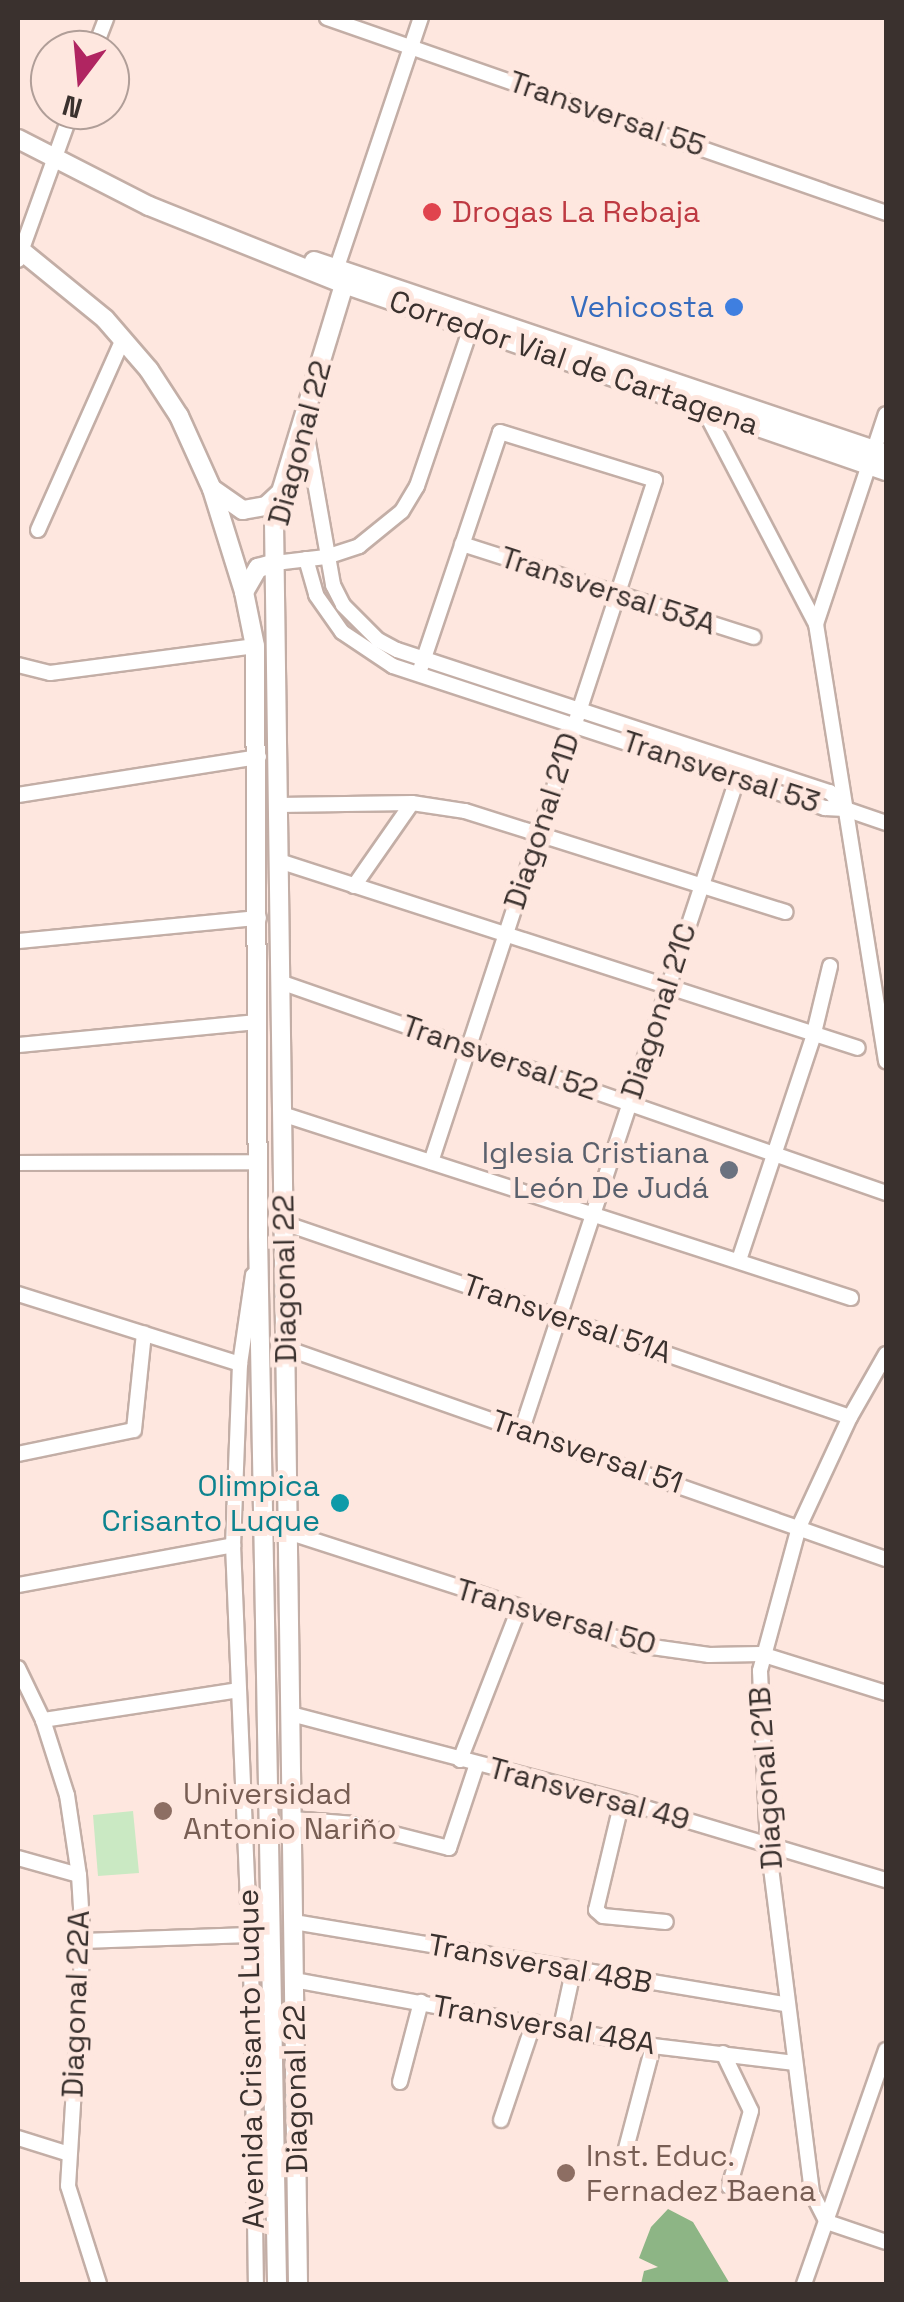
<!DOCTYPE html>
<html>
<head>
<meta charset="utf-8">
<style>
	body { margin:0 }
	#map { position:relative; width:904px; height:2302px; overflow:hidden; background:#fee7df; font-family:"Space Grotesk",sans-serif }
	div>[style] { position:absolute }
	.green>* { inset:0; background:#cae9c3 }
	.forest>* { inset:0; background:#8db585 }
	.roads { filter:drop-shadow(2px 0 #c3aea6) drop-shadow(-2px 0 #c3aea6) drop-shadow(0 2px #c3aea6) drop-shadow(0 -2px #c3aea6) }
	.minor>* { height:14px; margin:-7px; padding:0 7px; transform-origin:7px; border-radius:7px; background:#fff }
	.major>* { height:18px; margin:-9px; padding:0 9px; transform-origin:9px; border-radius:9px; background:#fff }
	.dots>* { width:28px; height:28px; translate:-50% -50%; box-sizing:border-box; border:5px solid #fee7df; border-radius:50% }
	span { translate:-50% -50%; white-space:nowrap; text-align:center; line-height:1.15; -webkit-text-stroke:10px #fee7df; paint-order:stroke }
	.street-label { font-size:30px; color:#3a312e }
	.health-label { font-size:30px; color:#be3a42 }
	.left { translate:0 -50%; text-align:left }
	.shop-label { font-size:30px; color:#366cbe }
	.right { translate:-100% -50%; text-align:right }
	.worship-label { font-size:30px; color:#5b616d }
	.culture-label { font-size:30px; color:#0d838f }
	.education-label { font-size:30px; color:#785e54 }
	.frame { position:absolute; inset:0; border:20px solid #3a312e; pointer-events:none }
	.north { position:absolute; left:30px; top:30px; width:100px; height:100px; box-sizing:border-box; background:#fee7df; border:2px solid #b09e98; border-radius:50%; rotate:196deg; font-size:28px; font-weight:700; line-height:40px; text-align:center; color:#3a312e }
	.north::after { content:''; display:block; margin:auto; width:35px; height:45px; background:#b02561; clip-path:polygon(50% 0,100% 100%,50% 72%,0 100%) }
</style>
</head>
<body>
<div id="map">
	<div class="green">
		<div style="clip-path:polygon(133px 1811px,139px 1873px,98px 1876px,93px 1815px)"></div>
	</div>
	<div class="forest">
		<div style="clip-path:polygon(668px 2209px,693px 2222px,730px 2284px,641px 2284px,644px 2271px,658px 2267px,639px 2258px,651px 2227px)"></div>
	</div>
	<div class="roads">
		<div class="minor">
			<div style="left:327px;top:18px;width:592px;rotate:19.23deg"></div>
			<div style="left:94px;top:50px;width:34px;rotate:-69deg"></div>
			<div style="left:18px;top:260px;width:159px;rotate:-70.2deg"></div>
			<div style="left:337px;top:267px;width:263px;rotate:-71.4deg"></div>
			<div style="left:702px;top:406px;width:246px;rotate:62.4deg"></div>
			<div style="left:816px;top:624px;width:443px;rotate:80.9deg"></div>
			<div style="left:304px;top:420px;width:168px;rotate:80deg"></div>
			<div style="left:333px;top:585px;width:22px;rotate:63deg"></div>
			<div style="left:343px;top:605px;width:49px;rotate:45deg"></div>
			<div style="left:378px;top:640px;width:21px;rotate:28deg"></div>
			<div style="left:397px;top:650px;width:456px;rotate:18.2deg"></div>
			<div style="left:830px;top:792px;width:23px;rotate:49deg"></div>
			<div style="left:38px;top:530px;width:209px;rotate:-66deg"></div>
			<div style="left:462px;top:544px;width:306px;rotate:17.7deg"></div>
			<div style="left:306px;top:559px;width:37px;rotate:74deg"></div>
			<div style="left:316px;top:595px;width:45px;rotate:54.9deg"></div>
			<div style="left:342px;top:632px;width:61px;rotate:33.7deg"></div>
			<div style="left:393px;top:666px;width:455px;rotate:18.2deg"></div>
			<div style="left:825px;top:808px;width:20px;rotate:3deg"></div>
			<div style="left:845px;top:809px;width:43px;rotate:18.9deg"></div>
			<div style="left:275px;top:563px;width:51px;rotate:-6.7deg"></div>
			<div style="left:326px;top:557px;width:35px;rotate:-18deg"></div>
			<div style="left:359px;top:546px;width:55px;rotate:-39.1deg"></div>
			<div style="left:402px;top:511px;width:29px;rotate:-59deg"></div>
			<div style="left:417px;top:486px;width:168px;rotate:-71.2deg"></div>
			<div style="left:816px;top:624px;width:221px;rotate:-71.6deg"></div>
			<div style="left:18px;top:665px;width:33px;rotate:14deg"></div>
			<div style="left:50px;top:673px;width:207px;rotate:-7.5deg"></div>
			<div style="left:419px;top:673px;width:254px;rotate:-71.4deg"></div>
			<div style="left:500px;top:432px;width:162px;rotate:17.2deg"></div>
			<div style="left:655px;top:480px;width:718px;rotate:108.18deg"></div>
			<div style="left:18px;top:795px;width:244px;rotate:-9deg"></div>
			<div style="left:279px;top:805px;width:133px;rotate:-0.9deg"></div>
			<div style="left:412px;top:803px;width:54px;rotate:8.6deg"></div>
			<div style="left:465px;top:811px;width:336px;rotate:17.5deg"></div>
			<div style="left:279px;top:861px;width:608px;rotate:17.9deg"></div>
			<div style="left:354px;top:886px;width:101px;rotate:-55.1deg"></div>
			<div style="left:18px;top:941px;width:242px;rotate:-5.5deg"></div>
			<div style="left:283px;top:983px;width:639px;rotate:19.2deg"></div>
			<div style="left:18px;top:1045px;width:241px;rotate:-5.5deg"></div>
			<div style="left:282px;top:1114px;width:598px;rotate:17.92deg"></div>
			<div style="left:18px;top:1163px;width:240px;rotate:-0.2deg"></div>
			<div style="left:284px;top:1223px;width:598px;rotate:18.92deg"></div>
			<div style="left:739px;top:1260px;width:235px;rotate:-71.6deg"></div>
			<div style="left:813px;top:1037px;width:73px;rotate:-76.5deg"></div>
			<div style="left:253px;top:1275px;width:90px;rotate:98.3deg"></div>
			<div style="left:240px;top:1364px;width:181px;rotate:92.2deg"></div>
			<div style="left:233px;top:1545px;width:459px;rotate:87.6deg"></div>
			<div style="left:252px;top:2004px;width:280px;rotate:89.2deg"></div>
			<div style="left:18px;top:1294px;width:233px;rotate:17.5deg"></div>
			<div style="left:286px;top:1348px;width:636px;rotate:19.38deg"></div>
			<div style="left:886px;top:1354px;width:73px;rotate:119.7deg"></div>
			<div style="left:850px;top:1417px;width:121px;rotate:114.9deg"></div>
			<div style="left:799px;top:1527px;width:149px;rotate:105.2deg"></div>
			<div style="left:760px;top:1671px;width:173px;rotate:87.4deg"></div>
			<div style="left:768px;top:1844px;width:352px;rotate:82.8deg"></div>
			<div style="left:812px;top:2193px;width:33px;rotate:63deg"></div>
			<div style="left:827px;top:2222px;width:62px;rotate:18.7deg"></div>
			<div style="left:522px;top:1429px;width:700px;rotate:-71.69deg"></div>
			<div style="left:18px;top:1454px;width:118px;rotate:-11.7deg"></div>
			<div style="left:134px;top:1430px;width:97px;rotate:-84.1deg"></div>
			<div style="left:288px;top:1532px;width:368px;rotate:17.9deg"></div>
			<div style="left:638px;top:1645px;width:72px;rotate:8deg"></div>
			<div style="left:709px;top:1655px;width:52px;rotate:-1.1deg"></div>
			<div style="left:761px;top:1654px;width:131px;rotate:17.3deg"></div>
			<div style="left:18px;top:1585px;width:219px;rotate:-10.5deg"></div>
			<div style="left:18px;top:1668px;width:58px;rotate:64.3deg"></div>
			<div style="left:43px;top:1720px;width:79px;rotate:72.3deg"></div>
			<div style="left:67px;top:1795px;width:81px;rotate:81.5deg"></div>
			<div style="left:79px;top:1875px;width:66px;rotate:86.5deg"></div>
			<div style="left:83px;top:1941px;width:245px;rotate:93.5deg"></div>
			<div style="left:68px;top:2186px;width:103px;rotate:72.4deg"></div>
			<div style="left:291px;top:1714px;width:342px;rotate:14.7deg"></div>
			<div style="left:622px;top:1801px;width:276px;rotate:16.7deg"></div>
			<div style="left:43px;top:1720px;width:198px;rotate:-8.7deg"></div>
			<div style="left:460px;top:1760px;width:162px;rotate:-68.7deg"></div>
			<div style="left:622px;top:1801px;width:112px;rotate:103.4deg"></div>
			<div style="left:596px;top:1910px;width:9px;rotate:41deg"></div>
			<div style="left:603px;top:1916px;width:63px;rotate:5.4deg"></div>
			<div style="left:292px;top:1819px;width:63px;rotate:4.5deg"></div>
			<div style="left:355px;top:1824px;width:97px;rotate:14.3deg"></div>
			<div style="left:449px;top:1848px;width:89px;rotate:-71.6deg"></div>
			<div style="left:18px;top:1858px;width:63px;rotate:15.6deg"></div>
			<div style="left:294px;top:1922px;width:499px;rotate:9.5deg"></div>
			<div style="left:83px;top:1941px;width:166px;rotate:-2.1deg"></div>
			<div style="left:294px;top:1980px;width:365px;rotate:10.4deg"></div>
			<div style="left:653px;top:2046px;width:143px;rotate:6.8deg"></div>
			<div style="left:561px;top:2027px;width:56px;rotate:-77.7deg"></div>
			<div style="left:723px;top:2053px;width:64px;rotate:64.2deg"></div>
			<div style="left:751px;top:2111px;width:79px;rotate:106.1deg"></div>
			<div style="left:400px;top:2082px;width:83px;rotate:-75.3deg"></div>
			<div style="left:501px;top:2120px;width:103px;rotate:-71.4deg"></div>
			<div style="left:18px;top:2138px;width:53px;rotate:17.4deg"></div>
			<div style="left:624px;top:2156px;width:114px;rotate:-75.2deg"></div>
			<div style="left:804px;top:2284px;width:248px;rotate:-70.7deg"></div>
		</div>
		<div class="major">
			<div style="left:18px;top:139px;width:147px;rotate:27.1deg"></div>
			<div style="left:149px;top:206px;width:210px;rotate:21.8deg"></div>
			<div style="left:344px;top:284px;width:573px;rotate:19.04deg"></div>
			<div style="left:18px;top:248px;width:112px;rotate:39.2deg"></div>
			<div style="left:105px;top:319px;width:67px;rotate:49.2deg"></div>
			<div style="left:149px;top:370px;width:55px;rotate:56.9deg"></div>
			<div style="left:179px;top:416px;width:80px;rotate:65.7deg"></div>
			<div style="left:212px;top:489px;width:108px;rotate:72.7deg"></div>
			<div style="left:244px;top:592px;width:55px;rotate:78.5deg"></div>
			<div style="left:255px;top:646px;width:589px;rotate:89.71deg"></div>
			<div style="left:258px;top:1235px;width:1049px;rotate:88.96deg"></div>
			<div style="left:314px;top:261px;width:604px;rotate:18.65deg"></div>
			<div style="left:214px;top:490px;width:35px;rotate:35deg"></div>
			<div style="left:243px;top:510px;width:23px;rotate:-10deg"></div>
			<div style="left:266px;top:506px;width:19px;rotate:-43deg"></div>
			<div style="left:244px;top:592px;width:28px;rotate:-60deg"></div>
			<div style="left:258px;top:568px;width:18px;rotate:-16deg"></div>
			<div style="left:298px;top:2284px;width:1769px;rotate:-90.78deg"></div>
			<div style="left:274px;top:515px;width:241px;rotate:-73.1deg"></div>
		</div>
	</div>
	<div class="dots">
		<div style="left:432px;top:212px;background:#e0444e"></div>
		<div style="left:734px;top:307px;background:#3f7fe0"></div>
		<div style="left:729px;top:1170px;background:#6b7280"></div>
		<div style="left:340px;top:1503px;background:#0f9aa8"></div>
		<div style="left:163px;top:1811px;background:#8d6e63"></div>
		<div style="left:566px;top:2173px;background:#8d6e63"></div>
	</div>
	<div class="street-label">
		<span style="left:607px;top:114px;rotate:19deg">Transversal 55</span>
		<span style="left:574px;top:363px;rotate:19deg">Corredor Vial de Cartagena</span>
		<span style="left:300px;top:443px;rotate:-75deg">Diagonal 22</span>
		<span style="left:608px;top:591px;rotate:18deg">Transversal 53A</span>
		<span style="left:721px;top:772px;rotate:18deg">Transversal 53</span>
		<span style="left:542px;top:821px;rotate:-72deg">Diagonal 21D</span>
		<span style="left:659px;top:1011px;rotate:-72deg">Diagonal 21C</span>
		<span style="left:500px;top:1058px;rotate:19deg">Transversal 52</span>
		<span style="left:285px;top:1279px;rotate:-91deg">Diagonal 22</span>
		<span style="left:567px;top:1319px;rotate:19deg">Transversal 51A</span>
		<span style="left:587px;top:1452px;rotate:19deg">Transversal 51</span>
		<span style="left:556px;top:1617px;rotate:16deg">Transversal 50</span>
		<span style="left:766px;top:1778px;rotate:-94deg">Diagonal 21B</span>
		<span style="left:589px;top:1794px;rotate:15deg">Transversal 49</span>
		<span style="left:540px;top:1964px;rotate:10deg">Transversal 48B</span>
		<span style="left:76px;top:2004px;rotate:-88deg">Diagonal 22A</span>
		<span style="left:544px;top:2025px;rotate:10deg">Transversal 48A</span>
		<span style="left:251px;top:2059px;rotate:-91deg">Avenida Crisanto Luque</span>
		<span style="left:296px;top:2089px;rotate:-91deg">Diagonal 22</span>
	</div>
	<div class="health-label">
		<span class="left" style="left:452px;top:212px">Drogas La Rebaja</span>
	</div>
	<div class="shop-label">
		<span class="right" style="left:714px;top:307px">Vehicosta</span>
	</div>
	<div class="worship-label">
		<span class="right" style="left:709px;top:1170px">Iglesia Cristiana<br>León De Judá</span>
	</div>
	<div class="culture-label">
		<span class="right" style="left:320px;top:1503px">Olimpica<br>Crisanto Luque</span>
	</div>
	<div class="education-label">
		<span class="left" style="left:183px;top:1811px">Universidad<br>Antonio Nariño</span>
		<span class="left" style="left:586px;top:2173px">Inst. Educ.<br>Fernadez Baena</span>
	</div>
	<div class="frame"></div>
	<div class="north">N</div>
</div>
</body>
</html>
